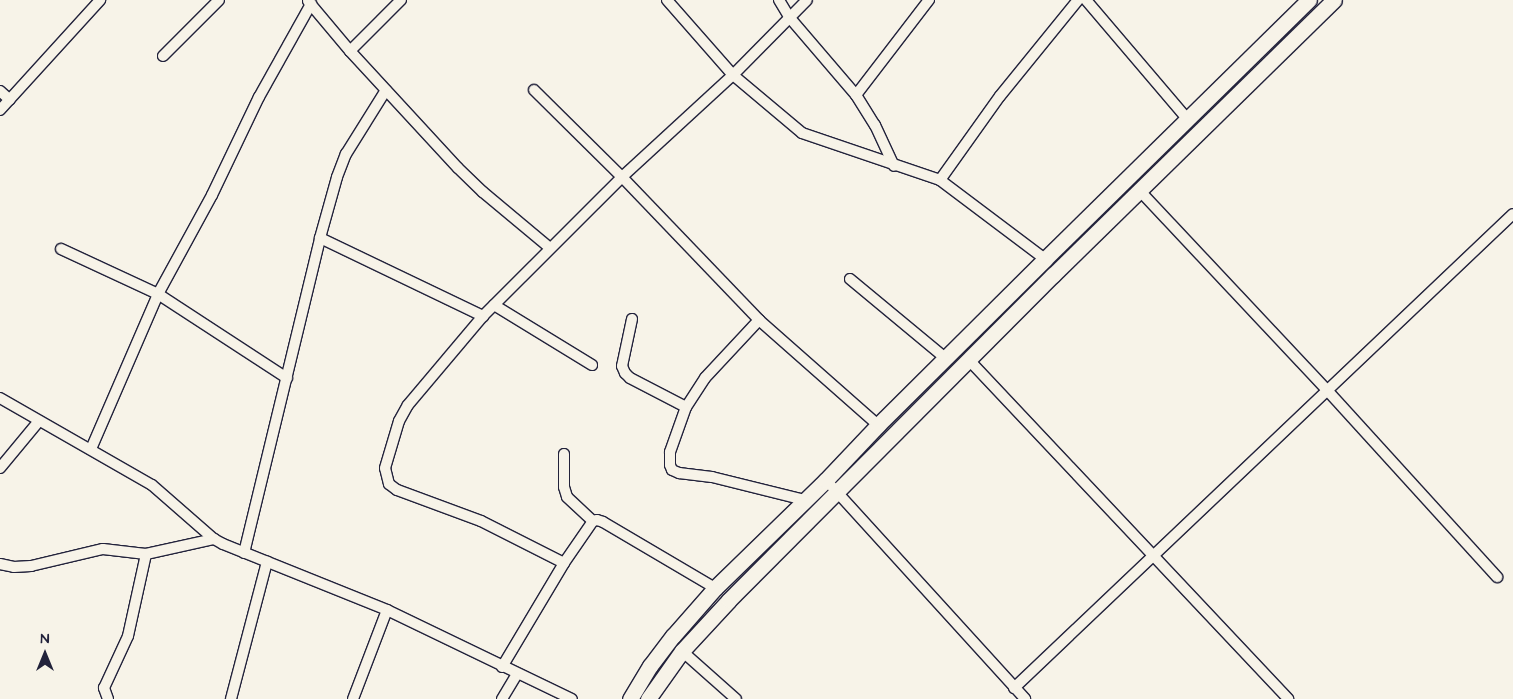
<!DOCTYPE html>
<html>
<head>
<meta charset="utf-8">
<style>
	body { margin:0 }
	#map { position:relative; width:1513px; height:699px; overflow:hidden; background:#f7f3e8; font-family:"Architects Daughter",sans-serif }
	div>[style] { position:absolute }
	.roads { filter:drop-shadow(1px 0 #22223b) drop-shadow(-1px 0 #22223b) drop-shadow(0 1px #22223b) drop-shadow(0 -1px #22223b) }
	.minor>* { height:10px; margin:-5px; padding:0 5px; transform-origin:5px; border-radius:5px; background:#f7f3e8 }
	.secondary>* { height:15px; margin:-7.5px; padding:0 7.5px; transform-origin:7.5px; border-radius:7.5px; background:#f7f3e8 }
	span { translate:-50% -50%; white-space:nowrap; text-align:center; line-height:1.15; -webkit-text-stroke:5px #f7f3e8; paint-order:stroke }
	.north { position:absolute; left:20px; top:629px; width:50px; height:50px; -webkit-text-stroke:4px #f7f3e8; paint-order:stroke; rotate:0deg; font-size:14px; font-weight:700; line-height:20px; text-align:center; color:#22223b }
	.north::after { content:''; display:block; margin:auto; width:18px; height:22px; background:#22223b; clip-path:polygon(50% 0,100% 100%,50% 72%,0 100%) }
</style>
</head>
<body>
<div id="map">
	<div class="roads">
		<div class="minor">
			<div style="left:667px;top:0;width:100px;rotate:48.7deg"></div>
			<div style="left:733px;top:75px;width:90px;rotate:40deg"></div>
			<div style="left:802px;top:133px;width:146px;rotate:18.8deg"></div>
			<div style="left:940px;top:180px;width:131px;rotate:37deg"></div>
			<div style="left:779px;top:0;width:21px;rotate:59deg"></div>
			<div style="left:790px;top:18px;width:101px;rotate:49.4deg"></div>
			<div style="left:856px;top:95px;width:36px;rotate:58deg"></div>
			<div style="left:875px;top:125px;width:45px;rotate:65.1deg"></div>
			<div style="left:1086px;top:0;width:157px;rotate:49.6deg"></div>
			<div style="left:308px;top:1px;width:65px;rotate:50deg"></div>
			<div style="left:350px;top:51px;width:159px;rotate:47.3deg"></div>
			<div style="left:458px;top:168px;width:35px;rotate:44deg"></div>
			<div style="left:483px;top:192px;width:87px;rotate:39.9deg"></div>
			<div style="left:350px;top:51px;width:72px;rotate:-45deg"></div>
			<div style="left:163px;top:56px;width:79px;rotate:-45deg"></div>
			<div style="left:534px;top:90px;width:124px;rotate:44.7deg"></div>
			<div style="left:622px;top:177px;width:198px;rotate:46.2deg"></div>
			<div style="left:759px;top:320px;width:159px;rotate:41.4deg"></div>
			<div style="left:0;top:91px;width:13px;rotate:42deg"></div>
			<div style="left:856px;top:95px;width:120px;rotate:-52.5deg"></div>
			<div style="left:0;top:110px;width:149px;rotate:-47.7deg"></div>
			<div style="left:940px;top:180px;width:103px;rotate:-54.5deg"></div>
			<div style="left:1000px;top:96px;width:124px;rotate:-50.9deg"></div>
			<div style="left:1140px;top:191px;width:273px;rotate:46.8deg"></div>
			<div style="left:1327px;top:390px;width:253px;rotate:47.7deg"></div>
			<div style="left:320px;top:238px;width:181px;rotate:25.6deg"></div>
			<div style="left:61px;top:249px;width:107px;rotate:24.9deg"></div>
			<div style="left:158px;top:294px;width:154px;rotate:33.1deg"></div>
			<div style="left:850px;top:279px;width:124px;rotate:39.7deg"></div>
			<div style="left:494px;top:305px;width:115px;rotate:31.5deg"></div>
			<div style="left:632px;top:319px;width:48px;rotate:102deg"></div>
			<div style="left:622px;top:366px;width:8px;rotate:67deg"></div>
			<div style="left:625px;top:373px;width:7px;rotate:45deg"></div>
			<div style="left:630px;top:378px;width:63px;rotate:27.4deg"></div>
			<div style="left:759px;top:320px;width:79px;rotate:133deg"></div>
			<div style="left:705px;top:378px;width:35px;rotate:123deg"></div>
			<div style="left:686px;top:407px;width:48px;rotate:109.6deg"></div>
			<div style="left:670px;top:452px;width:13px;rotate:90deg"></div>
			<div style="left:670px;top:465px;width:5px;rotate:68deg"></div>
			<div style="left:672px;top:470px;width:8px;rotate:23deg"></div>
			<div style="left:679px;top:473px;width:33px;rotate:7deg"></div>
			<div style="left:712px;top:477px;width:96px;rotate:13.9deg"></div>
			<div style="left:968px;top:359px;width:467px;rotate:46.7deg"></div>
			<div style="left:0;top:398px;width:175px;rotate:29.8deg"></div>
			<div style="left:152px;top:485px;width:82px;rotate:41.1deg"></div>
			<div style="left:214px;top:539px;width:10px;rotate:29deg"></div>
			<div style="left:223px;top:544px;width:177px;rotate:21.9deg"></div>
			<div style="left:387px;top:610px;width:205px;rotate:25.7deg"></div>
			<div style="left:91px;top:449px;width:169px;rotate:-66.6deg"></div>
			<div style="left:158px;top:294px;width:113px;rotate:-61.4deg"></div>
			<div style="left:212px;top:195px;width:109px;rotate:-64.4deg"></div>
			<div style="left:259px;top:97px;width:107px;rotate:-60.8deg"></div>
			<div style="left:564px;top:454px;width:33px;rotate:90deg"></div>
			<div style="left:564px;top:487px;width:10px;rotate:73deg"></div>
			<div style="left:567px;top:497px;width:35px;rotate:43deg"></div>
			<div style="left:0;top:468px;width:61px;rotate:-50.3deg"></div>
			<div style="left:826px;top:480px;width:296px;rotate:47.7deg"></div>
			<div style="left:244px;top:553px;width:324px;rotate:-76.4deg"></div>
			<div style="left:320px;top:238px;width:63px;rotate:-74.4deg"></div>
			<div style="left:337px;top:177px;width:25px;rotate:-69deg"></div>
			<div style="left:346px;top:154px;width:75px;rotate:-58deg"></div>
			<div style="left:564px;top:563px;width:93px;rotate:-153.2deg"></div>
			<div style="left:481px;top:521px;width:90px;rotate:-159.7deg"></div>
			<div style="left:397px;top:490px;width:10px;rotate:-143deg"></div>
			<div style="left:389px;top:484px;width:16px;rotate:-104deg"></div>
			<div style="left:385px;top:468px;width:49px;rotate:-73.4deg"></div>
			<div style="left:399px;top:421px;width:18px;rotate:-61deg"></div>
			<div style="left:408px;top:405px;width:116px;rotate:-49.9deg"></div>
			<div style="left:483px;top:316px;width:197px;rotate:-45deg"></div>
			<div style="left:622px;top:177px;width:151px;rotate:-42.6deg"></div>
			<div style="left:733px;top:75px;width:105px;rotate:-45.4deg"></div>
			<div style="left:0;top:564px;width:14px;rotate:12deg"></div>
			<div style="left:14px;top:567px;width:17px;rotate:-3deg"></div>
			<div style="left:31px;top:566px;width:74px;rotate:-13.3deg"></div>
			<div style="left:103px;top:549px;width:43px;rotate:6.6deg"></div>
			<div style="left:146px;top:554px;width:70px;rotate:-12.4deg"></div>
			<div style="left:682px;top:651px;width:72px;rotate:41.6deg"></div>
			<div style="left:502px;top:667px;width:121px;rotate:-59.2deg"></div>
			<div style="left:564px;top:563px;width:51px;rotate:-55.4deg"></div>
			<div style="left:593px;top:521px;width:4px;rotate:-14deg"></div>
			<div style="left:597px;top:520px;width:6px;rotate:18deg"></div>
			<div style="left:603px;top:522px;width:130px;rotate:30.5deg"></div>
			<div style="left:1014px;top:688px;width:688px;rotate:-43.53deg"></div>
			<div style="left:108px;top:699px;width:12px;rotate:-110deg"></div>
			<div style="left:104px;top:688px;width:57px;rotate:-65.2deg"></div>
			<div style="left:128px;top:636px;width:84px;rotate:-77.6deg"></div>
			<div style="left:231px;top:699px;width:142px;rotate:-75.3deg"></div>
			<div style="left:353px;top:699px;width:95px;rotate:-69.1deg"></div>
			<div style="left:502px;top:699px;width:29px;rotate:-59deg"></div>
		</div>
		<div class="secondary">
			<div style="left:630px;top:699px;width:39px;rotate:-59deg"></div>
			<div style="left:650px;top:666px;width:38px;rotate:-53deg"></div>
			<div style="left:673px;top:636px;width:64px;rotate:-48.8deg"></div>
			<div style="left:715px;top:588px;width:155px;rotate:-44.2deg"></div>
			<div style="left:826px;top:480px;width:76px;rotate:-46.6deg"></div>
			<div style="left:878px;top:425px;width:235px;rotate:-44.8deg"></div>
			<div style="left:1045px;top:259px;width:370px;rotate:-44.5deg"></div>
			<div style="left:648px;top:699px;width:59px;rotate:-54.7deg"></div>
			<div style="left:682px;top:651px;width:69px;rotate:-47.3deg"></div>
			<div style="left:729px;top:600px;width:459px;rotate:-45.1deg"></div>
			<div style="left:1053px;top:275px;width:393px;rotate:-44.4deg"></div>
		</div>
	</div>
	<div class="north">N</div>
</div>
</body>
</html>
